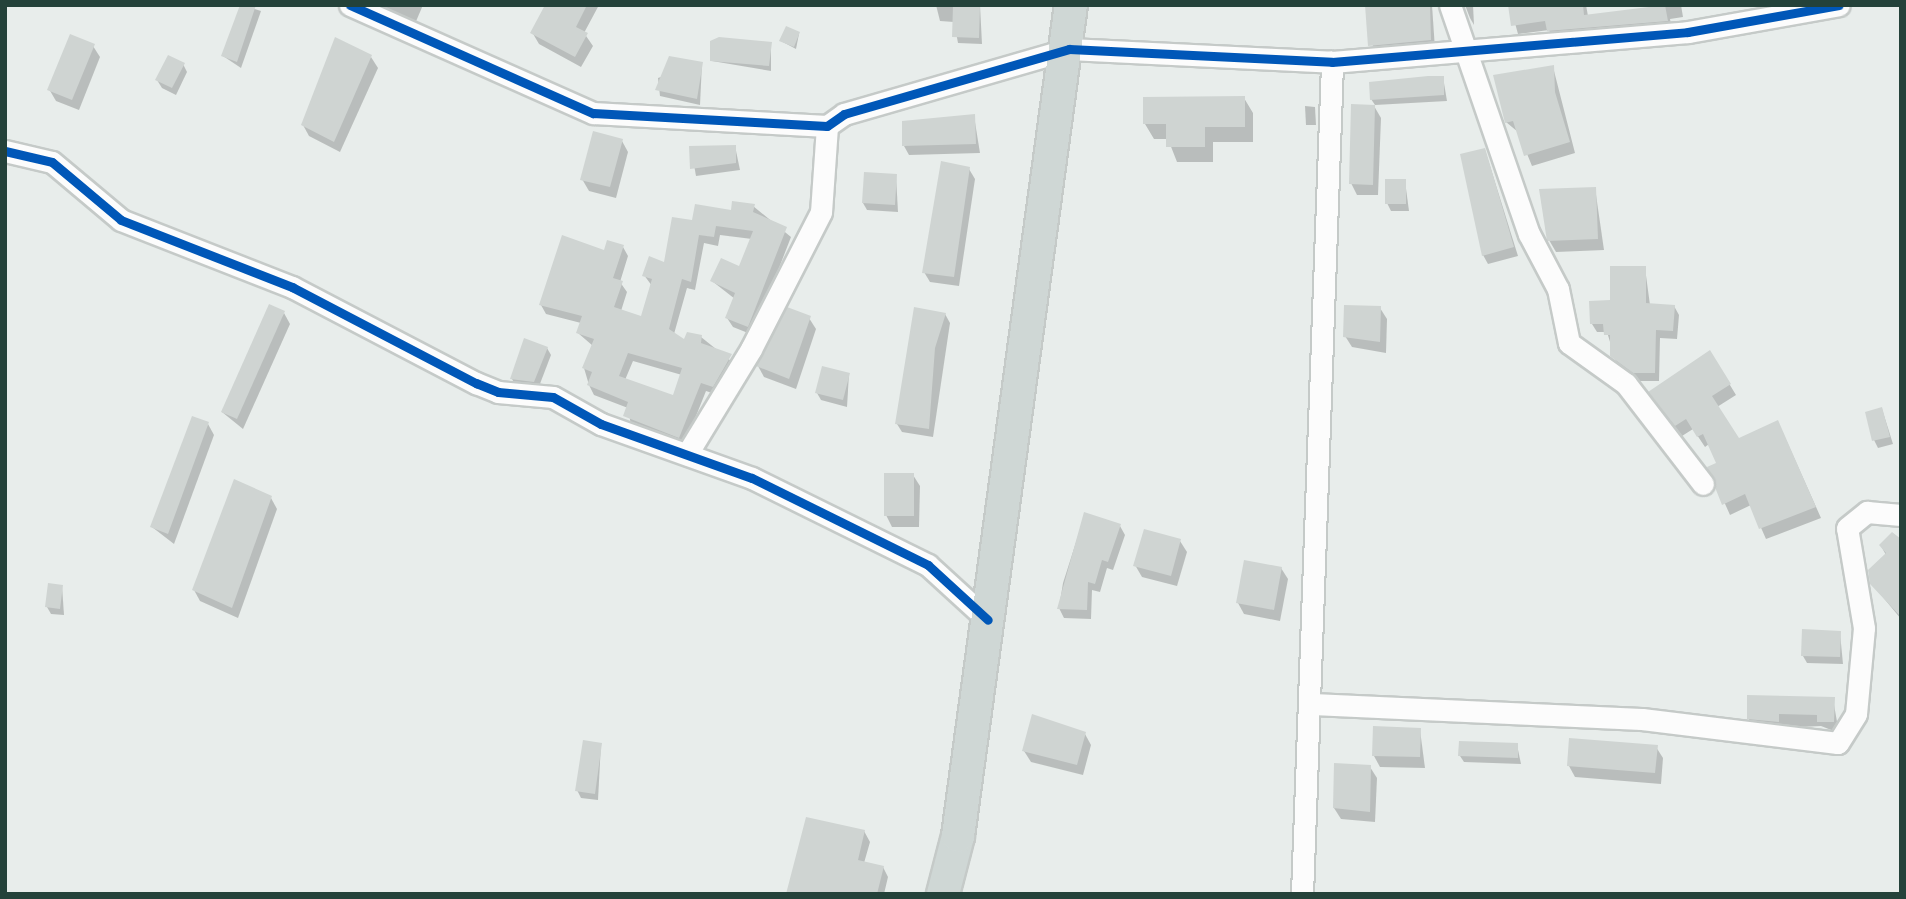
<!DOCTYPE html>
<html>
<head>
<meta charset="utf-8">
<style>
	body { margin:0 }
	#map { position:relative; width:1906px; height:899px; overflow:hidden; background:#e8edeb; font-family:Raleway,sans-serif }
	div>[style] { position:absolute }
	.shadow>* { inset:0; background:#0003 }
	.building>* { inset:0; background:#cfd4d2 }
	.roads { filter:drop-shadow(2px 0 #c5cac8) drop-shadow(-2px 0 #c5cac8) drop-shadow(0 2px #c5cac8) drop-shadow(0 -2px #c5cac8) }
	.street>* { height:21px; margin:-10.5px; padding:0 10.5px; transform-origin:10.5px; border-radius:10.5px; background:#fcfcfc }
	.primary>* { height:32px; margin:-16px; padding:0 16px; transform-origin:16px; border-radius:16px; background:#cfd7d5 }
	.cycleway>* { height:9px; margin:-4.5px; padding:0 4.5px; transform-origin:4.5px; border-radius:4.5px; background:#0057b8 }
	span { translate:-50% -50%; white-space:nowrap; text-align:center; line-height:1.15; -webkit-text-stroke:6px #f7fbf9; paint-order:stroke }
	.frame { position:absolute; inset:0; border:7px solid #24423a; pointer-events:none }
</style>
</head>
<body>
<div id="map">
	<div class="shadow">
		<div style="clip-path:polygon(242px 5px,261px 11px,241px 68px,223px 56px)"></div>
		<div style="clip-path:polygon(369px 5px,423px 5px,414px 26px)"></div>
		<div style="clip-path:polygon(547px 5px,599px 5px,584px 33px,593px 46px,581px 67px,539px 44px,532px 32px)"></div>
		<div style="clip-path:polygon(936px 5px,980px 5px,982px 44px,958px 43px,954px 22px,940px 21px)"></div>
		<div style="clip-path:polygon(1367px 5px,1432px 5px,1435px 49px,1374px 54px)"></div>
		<div style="clip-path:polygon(1465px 5px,1473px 5px,1474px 25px,1470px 18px)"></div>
		<div style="clip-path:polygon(1510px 5px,1586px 5px,1588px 16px,1681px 5px,1683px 17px,1670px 19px,1672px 29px,1554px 39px,1549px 30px,1518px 34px)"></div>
		<div style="clip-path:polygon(799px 34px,796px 49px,781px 41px)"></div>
		<div style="clip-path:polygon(771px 44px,771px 71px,712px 61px)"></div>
		<div style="clip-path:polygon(93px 46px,100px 57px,79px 110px,56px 101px,49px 89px)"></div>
		<div style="clip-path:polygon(371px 57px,378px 68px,340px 152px,309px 136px,303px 125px)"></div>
		<div style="clip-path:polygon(702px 63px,700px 105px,660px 96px,658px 78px)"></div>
		<div style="clip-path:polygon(183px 64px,187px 72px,176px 95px,162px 88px,157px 80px)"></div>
		<div style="clip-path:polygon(1553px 67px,1575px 153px,1532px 166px,1518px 132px,1506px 122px)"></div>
		<div style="clip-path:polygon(1443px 77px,1447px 101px,1375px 105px,1371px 99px)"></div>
		<div style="clip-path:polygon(1244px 98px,1253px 113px,1253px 142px,1213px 142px,1213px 162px,1177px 162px,1168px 139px,1154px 139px,1145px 124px)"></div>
		<div style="clip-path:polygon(1305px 106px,1315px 107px,1316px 125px,1306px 125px)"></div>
		<div style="clip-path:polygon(1374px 106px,1381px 118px,1378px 195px,1357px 195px,1351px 183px)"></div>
		<div style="clip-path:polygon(974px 116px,980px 153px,909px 155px,904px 146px)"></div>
		<div style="clip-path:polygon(622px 141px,628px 152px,616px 198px,589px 191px,582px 179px)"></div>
		<div style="clip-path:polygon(735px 146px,740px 170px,696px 176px,691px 148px)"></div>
		<div style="clip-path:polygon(1485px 150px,1518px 256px,1488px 264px,1483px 255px)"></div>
		<div style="clip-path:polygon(969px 169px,975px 179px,959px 286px,930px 282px,924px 272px)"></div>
		<div style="clip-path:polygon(896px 176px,898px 212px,867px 210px,863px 203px)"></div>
		<div style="clip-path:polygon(1405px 181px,1409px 211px,1391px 211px,1387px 203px)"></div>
		<div style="clip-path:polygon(1595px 188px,1604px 250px,1556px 252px,1549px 240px)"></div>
		<div style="clip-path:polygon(evenodd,753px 206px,791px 237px,753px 335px,733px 327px,727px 318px,735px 299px,712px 281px,740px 268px,752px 239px,720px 235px,718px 246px,704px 243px,695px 290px,687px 288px,674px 334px,685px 341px,701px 337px,736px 365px,718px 395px,706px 391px,684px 446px,631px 425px,628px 408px,594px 395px,589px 385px,584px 368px,593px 346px,578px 333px,581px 323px,546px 314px,541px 305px,605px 252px,623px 247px,628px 256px,620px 282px,627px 292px,621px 311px,643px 318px,652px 286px,644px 275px,666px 264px,693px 222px,753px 206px,633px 361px,682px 375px,674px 398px,625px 380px,633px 361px)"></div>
		<div style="clip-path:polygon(1645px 268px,1650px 305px,1674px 306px,1679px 315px,1677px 339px,1660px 338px,1659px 381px,1639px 381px,1617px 365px,1607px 332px,1597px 332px,1592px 324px)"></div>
		<div style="clip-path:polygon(1380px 308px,1387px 319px,1386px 353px,1352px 347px,1345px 336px)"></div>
		<div style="clip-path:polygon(284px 313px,290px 324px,243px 429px,222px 412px)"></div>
		<div style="clip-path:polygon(945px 314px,950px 323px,933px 437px,902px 432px,897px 424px)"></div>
		<div style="clip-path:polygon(809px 318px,816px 329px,796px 389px,764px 377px,758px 366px)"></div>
		<div style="clip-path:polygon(547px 348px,551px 355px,538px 389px,516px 386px,512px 379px)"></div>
		<div style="clip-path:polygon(1710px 352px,1736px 395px,1717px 407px,1738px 440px,1783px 433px,1821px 518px,1766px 539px,1751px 505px,1730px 515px,1709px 468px,1719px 463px,1709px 444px,1705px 447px,1693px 429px,1682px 436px,1657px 403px)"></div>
		<div style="clip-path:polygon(849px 374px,847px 407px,821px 400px,817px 393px)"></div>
		<div style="clip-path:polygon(1882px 409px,1893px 444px,1878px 448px,1874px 440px)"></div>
		<div style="clip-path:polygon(208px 424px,214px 435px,174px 544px,152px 527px)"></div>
		<div style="clip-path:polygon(913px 475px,920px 486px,919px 527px,892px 527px,886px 515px)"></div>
		<div style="clip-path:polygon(271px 498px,277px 509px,238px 618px,200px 601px,194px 590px)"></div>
		<div style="clip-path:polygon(1085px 514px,1120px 526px,1125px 535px,1113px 570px,1107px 568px,1100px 592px,1092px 590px,1091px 619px,1064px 618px,1059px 608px,1063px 583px)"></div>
		<div style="clip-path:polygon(1180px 541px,1187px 552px,1177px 586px,1142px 577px,1135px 565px)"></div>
		<div style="clip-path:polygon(1901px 542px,1901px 619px,1872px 584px,1886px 555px,1881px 546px)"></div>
		<div style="clip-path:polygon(1281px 568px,1288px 579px,1280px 621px,1244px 614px,1238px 603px)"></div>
		<div style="clip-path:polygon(62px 586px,64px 615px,51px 614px,47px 607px)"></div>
		<div style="clip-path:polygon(1840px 633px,1843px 664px,1807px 663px,1803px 656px)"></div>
		<div style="clip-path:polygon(1833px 699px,1839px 733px,1821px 726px,1755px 729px,1748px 718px)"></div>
		<div style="clip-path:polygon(1420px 730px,1425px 768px,1380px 767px,1374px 756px)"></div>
		<div style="clip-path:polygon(1085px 734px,1091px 745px,1083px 775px,1031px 762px,1024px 751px)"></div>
		<div style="clip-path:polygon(601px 744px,598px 800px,581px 798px,577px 790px)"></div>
		<div style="clip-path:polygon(1517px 745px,1521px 764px,1464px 762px,1460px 756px)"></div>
		<div style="clip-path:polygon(1656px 747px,1663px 758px,1661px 784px,1575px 777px,1569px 766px)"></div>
		<div style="clip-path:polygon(1370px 767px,1377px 778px,1375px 822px,1341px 819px,1334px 808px)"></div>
		<div style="clip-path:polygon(864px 831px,870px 842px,864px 863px,883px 867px,888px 877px,884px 894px,787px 894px)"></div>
	</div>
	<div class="building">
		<div style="clip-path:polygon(240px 5px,256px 5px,237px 62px,221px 56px)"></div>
		<div style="clip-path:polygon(545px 5px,587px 5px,576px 27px,588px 33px,575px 57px,530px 33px)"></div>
		<div style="clip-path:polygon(953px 5px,980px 5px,979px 38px,952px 37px)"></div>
		<div style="clip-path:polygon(1365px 5px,1430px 5px,1431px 40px,1368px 46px)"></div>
		<div style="clip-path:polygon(1508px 5px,1583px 5px,1584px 15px,1665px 5px,1668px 21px,1547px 31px,1545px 21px,1511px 26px)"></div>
		<div style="clip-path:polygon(786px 26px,800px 32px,794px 47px,779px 41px)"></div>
		<div style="clip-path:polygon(70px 34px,95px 44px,72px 100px,47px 90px)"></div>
		<div style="clip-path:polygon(335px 37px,372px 55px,334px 142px,301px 125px)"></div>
		<div style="clip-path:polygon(719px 37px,772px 42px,769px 66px,710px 61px,710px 41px)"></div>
		<div style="clip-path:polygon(168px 55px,185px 63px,172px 88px,155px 80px)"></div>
		<div style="clip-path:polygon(669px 56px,703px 62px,697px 99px,655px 90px)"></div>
		<div style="clip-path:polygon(1554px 65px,1555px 92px,1570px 142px,1524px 156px,1513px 121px,1505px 123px,1493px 75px)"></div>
		<div style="clip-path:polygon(1428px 76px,1444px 76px,1444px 95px,1370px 100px,1369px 82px)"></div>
		<div style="clip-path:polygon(1245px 96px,1245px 127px,1205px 127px,1205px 147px,1166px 147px,1166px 124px,1143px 124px,1143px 97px)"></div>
		<div style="clip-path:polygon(1351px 104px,1375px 105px,1373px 185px,1349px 184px)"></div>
		<div style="clip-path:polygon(975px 114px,976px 144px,902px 146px,902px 121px)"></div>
		<div style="clip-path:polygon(593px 131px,623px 139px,610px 187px,580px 180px)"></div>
		<div style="clip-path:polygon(736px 145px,736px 163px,690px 169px,689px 146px)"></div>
		<div style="clip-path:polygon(1485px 148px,1514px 247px,1482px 256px,1460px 154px)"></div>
		<div style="clip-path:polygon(941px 161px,970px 167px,954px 277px,922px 273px)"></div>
		<div style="clip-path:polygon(864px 172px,897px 174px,895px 205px,862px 203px)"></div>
		<div style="clip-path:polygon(1385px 179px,1406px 179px,1406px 204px,1385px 204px)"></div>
		<div style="clip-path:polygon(1596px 187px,1598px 239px,1547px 241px,1539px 189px)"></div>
		<div style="clip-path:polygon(evenodd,732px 201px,755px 204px,753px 212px,787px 227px,748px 327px,725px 318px,735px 293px,710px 281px,721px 258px,739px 266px,753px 231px,716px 226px,714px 237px,699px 235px,691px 282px,682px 279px,669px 329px,684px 339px,687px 332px,702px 335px,701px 343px,732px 354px,713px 387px,701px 383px,679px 438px,623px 416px,628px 402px,587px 385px,592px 372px,582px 368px,594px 339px,576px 333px,582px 316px,539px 305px,562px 235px,604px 250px,607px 240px,624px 245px,613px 278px,623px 281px,614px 307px,641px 316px,652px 279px,642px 276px,649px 256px,664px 262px,672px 217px,692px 220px,695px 204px,731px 210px,732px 201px,628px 353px,682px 368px,673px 395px,619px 376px,628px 353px)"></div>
		<div style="clip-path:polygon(1610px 266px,1646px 266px,1646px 303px,1675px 305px,1673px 331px,1656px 330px,1655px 373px,1633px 373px,1610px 356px,1610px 335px,1604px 335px,1603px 324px,1590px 324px,1589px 301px,1610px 300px)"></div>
		<div style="clip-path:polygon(269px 304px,285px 311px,237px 419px,221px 412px)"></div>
		<div style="clip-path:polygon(1344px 305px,1381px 306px,1380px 342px,1343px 337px)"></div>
		<div style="clip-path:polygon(787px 307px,811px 316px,789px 379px,756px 366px)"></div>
		<div style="clip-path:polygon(914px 307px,946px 313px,935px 348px,929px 429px,895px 424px)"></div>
		<div style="clip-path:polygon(524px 338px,548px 347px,534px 382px,510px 379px)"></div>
		<div style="clip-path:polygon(1710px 350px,1731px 384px,1712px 396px,1739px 438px,1778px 420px,1816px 507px,1759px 529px,1745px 494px,1722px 505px,1707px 467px,1716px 463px,1703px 434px,1697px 437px,1686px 419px,1675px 426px,1648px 392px)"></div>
		<div style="clip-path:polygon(822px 366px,850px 373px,843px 400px,815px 393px)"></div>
		<div style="clip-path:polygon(1882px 407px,1890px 437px,1872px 441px,1865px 412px)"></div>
		<div style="clip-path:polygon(192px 416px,209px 422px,168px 534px,150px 527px)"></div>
		<div style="clip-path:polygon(884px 473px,914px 473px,914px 516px,884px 516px)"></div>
		<div style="clip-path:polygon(234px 479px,272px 496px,232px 608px,192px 590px)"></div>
		<div style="clip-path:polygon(1084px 512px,1121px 524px,1108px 562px,1102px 560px,1095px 584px,1088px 582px,1087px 610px,1057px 609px)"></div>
		<div style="clip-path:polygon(1144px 529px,1181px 539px,1171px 576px,1133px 566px)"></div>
		<div style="clip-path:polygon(1892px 532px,1901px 539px,1901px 617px,1870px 584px,1868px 570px,1886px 553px,1879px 545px)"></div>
		<div style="clip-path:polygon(1244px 560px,1282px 567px,1274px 610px,1236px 603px)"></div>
		<div style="clip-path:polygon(48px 583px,63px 585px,60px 609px,45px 607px)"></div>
		<div style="clip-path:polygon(1802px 629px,1841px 631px,1840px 657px,1801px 656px)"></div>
		<div style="clip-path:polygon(1747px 695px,1835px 697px,1834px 722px,1817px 722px,1817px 715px,1779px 714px,1779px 722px,1747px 719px)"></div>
		<div style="clip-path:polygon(1032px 714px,1086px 732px,1077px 765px,1022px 751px)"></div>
		<div style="clip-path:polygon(1373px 726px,1421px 728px,1420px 757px,1372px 756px)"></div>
		<div style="clip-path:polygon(1569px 738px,1658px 745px,1655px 773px,1567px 766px)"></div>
		<div style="clip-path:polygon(583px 740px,602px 743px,595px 794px,575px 791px)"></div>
		<div style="clip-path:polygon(1459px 741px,1518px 743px,1518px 758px,1458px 756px)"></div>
		<div style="clip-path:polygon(1334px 763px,1371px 765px,1370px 812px,1333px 808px)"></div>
		<div style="clip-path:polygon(806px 817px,865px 830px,858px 860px,884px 866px,877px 894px,786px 894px)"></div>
	</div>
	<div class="roads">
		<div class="street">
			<div style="left:350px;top:5px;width:266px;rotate:24deg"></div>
			<div style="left:593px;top:113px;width:234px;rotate:3.2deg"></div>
			<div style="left:827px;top:126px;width:21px;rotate:-35deg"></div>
			<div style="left:844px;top:114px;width:234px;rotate:-16.1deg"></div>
			<div style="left:1069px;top:49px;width:263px;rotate:2.8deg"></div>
			<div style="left:1332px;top:62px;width:357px;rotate:-4.8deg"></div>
			<div style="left:1688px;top:32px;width:153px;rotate:-10.1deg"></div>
			<div style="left:1450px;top:5px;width:242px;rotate:71deg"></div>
			<div style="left:1529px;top:234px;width:62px;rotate:62.2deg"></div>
			<div style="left:1558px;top:289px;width:55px;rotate:78.5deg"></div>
			<div style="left:1569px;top:343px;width:70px;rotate:35.7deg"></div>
			<div style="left:1626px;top:384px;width:126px;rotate:52.4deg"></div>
			<div style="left:5px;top:151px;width:48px;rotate:13.2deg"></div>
			<div style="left:52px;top:162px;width:90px;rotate:40deg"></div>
			<div style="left:121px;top:220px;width:184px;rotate:21.4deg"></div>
			<div style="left:292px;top:287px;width:208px;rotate:27.6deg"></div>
			<div style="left:476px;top:383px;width:24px;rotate:22deg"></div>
			<div style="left:498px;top:392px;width:55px;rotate:5.2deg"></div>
			<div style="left:553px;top:397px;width:55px;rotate:29.4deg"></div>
			<div style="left:601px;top:424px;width:160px;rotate:19.7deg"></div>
			<div style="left:752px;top:478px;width:196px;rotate:26.3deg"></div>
			<div style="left:928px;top:565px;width:81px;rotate:42.5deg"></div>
			<div style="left:687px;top:454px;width:123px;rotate:-58.6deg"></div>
			<div style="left:751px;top:349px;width:154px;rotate:-62.9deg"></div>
			<div style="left:821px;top:212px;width:86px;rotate:-86deg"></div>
			<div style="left:1312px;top:704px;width:330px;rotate:2.6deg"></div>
			<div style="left:1642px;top:719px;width:197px;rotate:7deg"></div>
			<div style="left:1838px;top:743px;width:34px;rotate:-58deg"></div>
			<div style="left:1856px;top:714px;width:86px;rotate:-84.7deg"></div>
			<div style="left:1864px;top:628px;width:101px;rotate:-99.6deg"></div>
			<div style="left:1847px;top:528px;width:26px;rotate:-39deg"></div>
			<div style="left:1867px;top:512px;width:34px;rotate:5deg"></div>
			<div style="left:1302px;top:894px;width:833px;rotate:-87.93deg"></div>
		</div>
		<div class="primary">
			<div style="left:943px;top:894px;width:60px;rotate:-75.5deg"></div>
			<div style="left:958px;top:836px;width:839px;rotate:-82.26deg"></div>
		</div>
	</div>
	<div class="cycleway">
		<div style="left:350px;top:5px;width:266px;rotate:24deg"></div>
		<div style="left:593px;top:113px;width:234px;rotate:3.2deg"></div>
		<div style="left:827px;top:126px;width:21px;rotate:-35deg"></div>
		<div style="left:844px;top:114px;width:234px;rotate:-16.1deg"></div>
		<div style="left:1069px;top:49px;width:263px;rotate:2.8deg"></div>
		<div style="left:1332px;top:62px;width:357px;rotate:-4.8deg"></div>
		<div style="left:1688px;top:32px;width:153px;rotate:-10.1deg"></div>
		<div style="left:5px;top:151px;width:48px;rotate:13.2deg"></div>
		<div style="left:52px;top:162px;width:90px;rotate:40deg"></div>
		<div style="left:121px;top:220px;width:184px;rotate:21.4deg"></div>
		<div style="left:292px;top:287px;width:208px;rotate:27.6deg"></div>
		<div style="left:476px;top:383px;width:24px;rotate:22deg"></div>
		<div style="left:498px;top:392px;width:55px;rotate:5.2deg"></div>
		<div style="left:553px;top:397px;width:55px;rotate:29.4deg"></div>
		<div style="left:601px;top:424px;width:160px;rotate:19.7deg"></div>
		<div style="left:752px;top:478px;width:196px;rotate:26.3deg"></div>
		<div style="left:928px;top:565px;width:81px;rotate:42.5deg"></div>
	</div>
	<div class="frame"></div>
</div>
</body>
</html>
